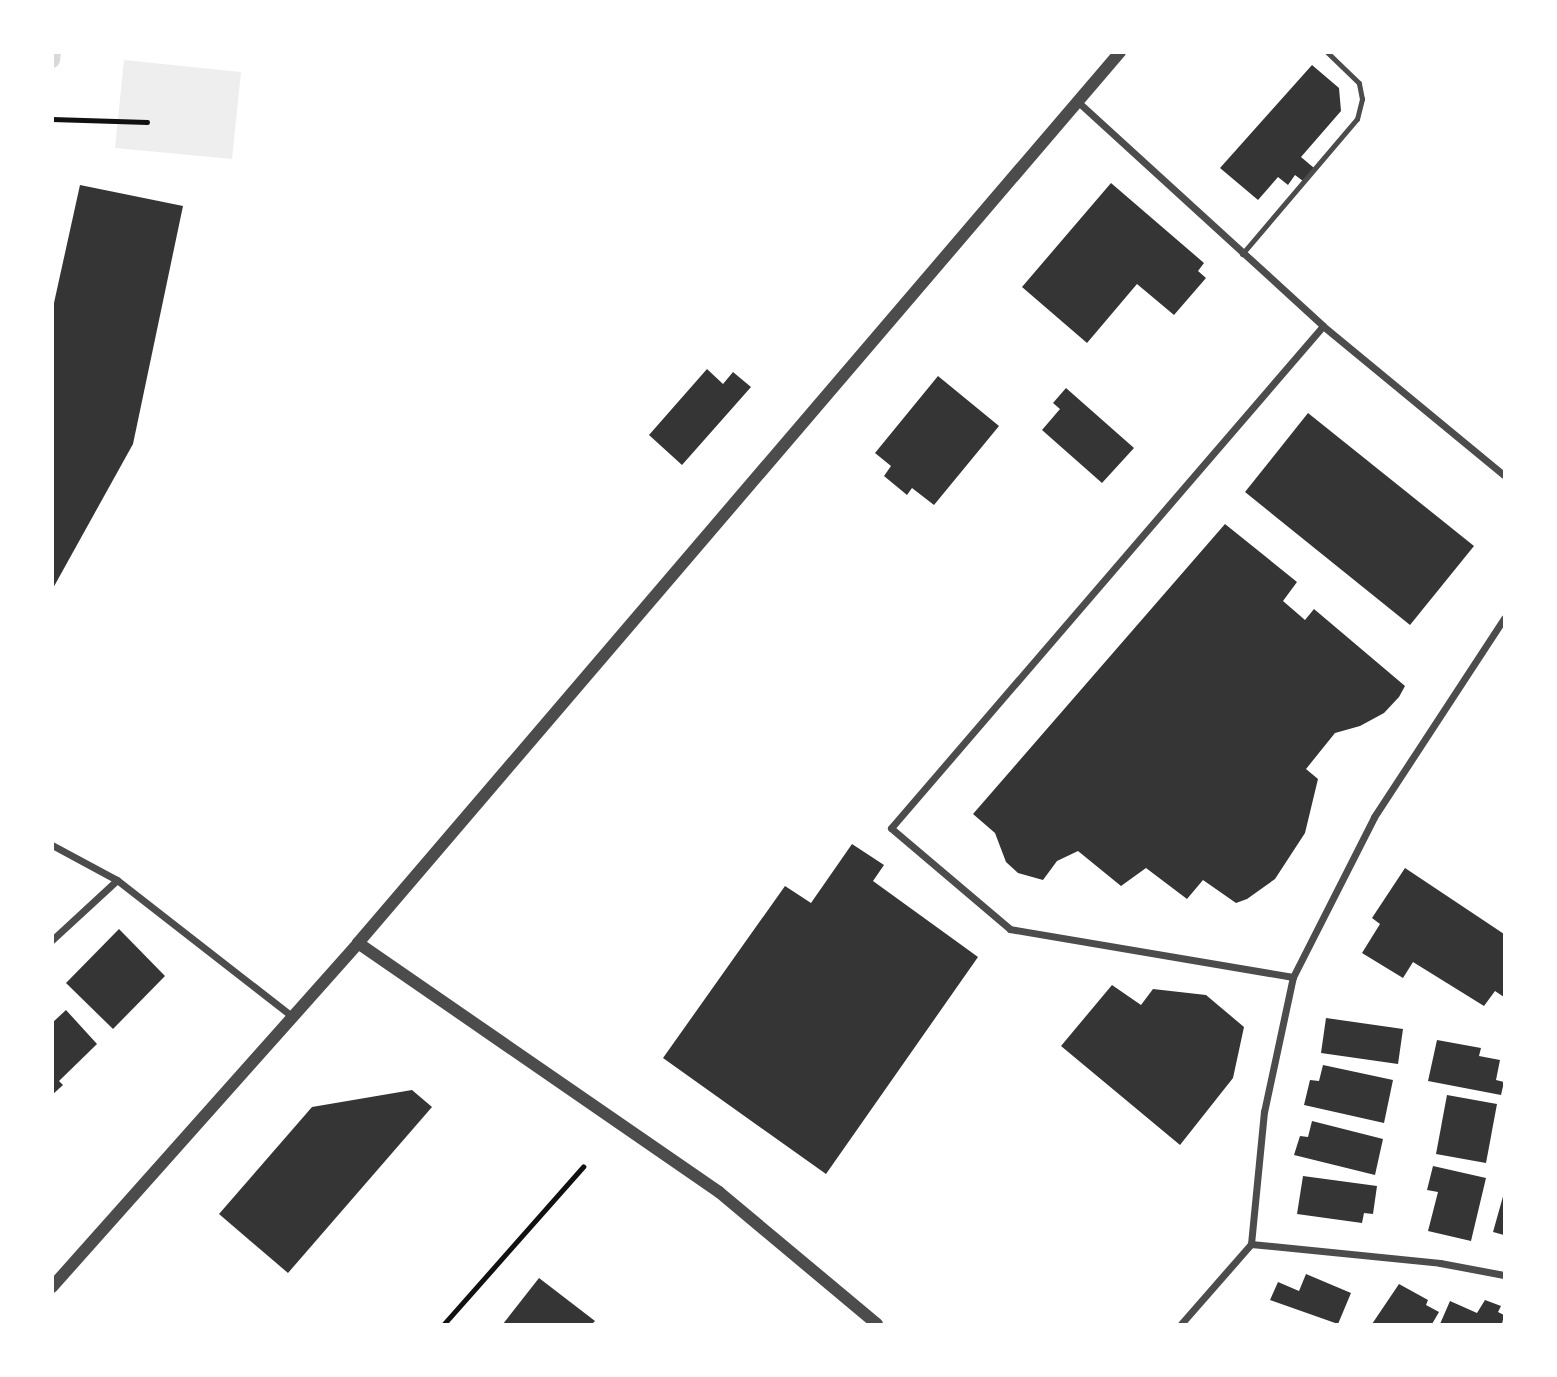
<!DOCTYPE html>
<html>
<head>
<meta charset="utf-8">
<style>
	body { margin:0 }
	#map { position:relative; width:1557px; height:1377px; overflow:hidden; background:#fff; font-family:Commissioner,sans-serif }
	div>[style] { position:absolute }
	.green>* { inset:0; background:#eee }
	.stream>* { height:16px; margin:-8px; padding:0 8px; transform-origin:8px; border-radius:8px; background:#d9d9d9 }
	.building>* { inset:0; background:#353535 }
	.path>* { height:4.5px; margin:-2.25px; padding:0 2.25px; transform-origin:2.25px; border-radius:2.25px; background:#111 }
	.service>* { height:5px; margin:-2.5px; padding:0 2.5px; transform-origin:2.5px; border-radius:2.5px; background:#4c4c4c }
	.minor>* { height:7px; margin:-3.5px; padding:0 3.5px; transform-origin:3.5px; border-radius:3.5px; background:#4c4c4c }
	.tertiary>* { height:12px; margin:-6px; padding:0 6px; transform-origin:6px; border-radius:6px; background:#4c4c4c }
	span { translate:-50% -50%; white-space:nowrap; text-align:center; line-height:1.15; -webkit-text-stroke:5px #fff; paint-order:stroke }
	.frame { position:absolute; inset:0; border:54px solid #fff; pointer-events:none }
</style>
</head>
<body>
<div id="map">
	<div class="green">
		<div style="clip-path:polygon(124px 60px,241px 72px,232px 159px,115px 148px)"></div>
	</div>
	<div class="stream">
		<div style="left:52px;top:60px;width:8px;rotate:-83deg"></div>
	</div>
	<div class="building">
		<div style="clip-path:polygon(1312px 65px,1339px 88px,1341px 111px,1301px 157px,1314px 168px,1303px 181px,1295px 175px,1288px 185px,1278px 177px,1258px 200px,1220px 168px)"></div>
		<div style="clip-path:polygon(1111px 183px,1204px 263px,1198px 271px,1206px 278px,1174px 315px,1137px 284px,1087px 343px,1022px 287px)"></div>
		<div style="clip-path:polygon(80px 185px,183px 206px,133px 444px,52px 590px,52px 312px)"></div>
		<div style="clip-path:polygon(707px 369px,723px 384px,733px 372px,751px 387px,682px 465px,649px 435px)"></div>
		<div style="clip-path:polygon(938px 376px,999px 426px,934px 505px,912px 488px,907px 495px,884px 476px,891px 466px,875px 453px)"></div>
		<div style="clip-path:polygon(1066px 388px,1134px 448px,1102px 483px,1042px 430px,1060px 409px,1053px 403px)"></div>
		<div style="clip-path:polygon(1308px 413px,1474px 546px,1410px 625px,1245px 492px)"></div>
		<div style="clip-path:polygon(1225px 524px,1297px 582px,1283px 601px,1305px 620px,1314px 609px,1405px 686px,1399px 697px,1384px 713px,1360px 726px,1335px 733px,1306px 769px,1318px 779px,1305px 833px,1275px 879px,1247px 899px,1236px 903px,1203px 880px,1187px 899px,1146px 868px,1121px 886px,1078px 851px,1057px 861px,1043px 880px,1018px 873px,1006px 862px,995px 833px,973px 814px)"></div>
		<div style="clip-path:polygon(852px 844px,884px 865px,873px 881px,978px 957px,826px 1174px,663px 1058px,785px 886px,811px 903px)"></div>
		<div style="clip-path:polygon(1405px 868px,1504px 934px,1504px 997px,1495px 991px,1484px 1006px,1413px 962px,1403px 978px,1362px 953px,1380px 924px,1372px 918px)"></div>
		<div style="clip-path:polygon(119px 929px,165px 976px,113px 1029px,66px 983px)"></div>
		<div style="clip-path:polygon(1112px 985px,1141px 1005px,1153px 989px,1206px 995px,1244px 1027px,1233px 1078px,1180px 1145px,1061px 1046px)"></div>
		<div style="clip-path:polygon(66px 1010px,97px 1044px,59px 1081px,63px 1085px,52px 1095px,52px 1023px)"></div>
		<div style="clip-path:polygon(1326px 1018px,1403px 1029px,1398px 1064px,1321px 1053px)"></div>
		<div style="clip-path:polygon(1437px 1040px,1481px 1048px,1479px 1056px,1500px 1060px,1496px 1080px,1504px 1082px,1501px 1095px,1428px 1081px)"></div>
		<div style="clip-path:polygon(1323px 1065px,1393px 1080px,1384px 1123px,1304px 1105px,1310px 1080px,1319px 1081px)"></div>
		<div style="clip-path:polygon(412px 1090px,432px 1107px,288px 1273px,219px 1214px,312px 1107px)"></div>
		<div style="clip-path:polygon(1447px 1095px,1497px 1104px,1486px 1163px,1436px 1154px)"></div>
		<div style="clip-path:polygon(1312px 1121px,1383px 1139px,1375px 1175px,1294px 1155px,1300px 1136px,1308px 1137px)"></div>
		<div style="clip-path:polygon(1433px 1166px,1486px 1178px,1471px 1241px,1428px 1231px,1438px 1192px,1427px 1190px)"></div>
		<div style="clip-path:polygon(1303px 1176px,1377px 1186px,1373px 1214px,1364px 1213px,1362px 1223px,1297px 1214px)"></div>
		<div style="clip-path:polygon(1504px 1193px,1504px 1235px,1493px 1232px)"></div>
		<div style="clip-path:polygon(1306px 1274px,1351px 1293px,1338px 1324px,1270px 1300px,1278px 1282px,1299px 1291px)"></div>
		<div style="clip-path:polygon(539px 1278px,595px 1321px,592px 1324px,503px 1324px)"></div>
		<div style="clip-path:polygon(1399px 1284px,1428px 1300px,1426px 1305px,1439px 1312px,1432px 1324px,1372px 1324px)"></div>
		<div style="clip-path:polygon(1485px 1300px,1501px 1306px,1498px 1312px,1504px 1315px,1502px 1324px,1440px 1324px,1450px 1301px,1477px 1313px)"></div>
	</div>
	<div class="path">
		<div style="left:52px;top:119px;width:95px;rotate:1.8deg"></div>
		<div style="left:444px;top:1324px;width:210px;rotate:-48.5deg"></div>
	</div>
	<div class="service">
		<div style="left:1242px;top:254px;width:177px;rotate:-49.6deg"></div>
		<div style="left:1357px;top:119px;width:21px;rotate:-76deg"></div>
		<div style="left:1362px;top:99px;width:16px;rotate:-101deg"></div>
		<div style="left:1359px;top:83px;width:45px;rotate:-135.9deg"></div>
	</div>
	<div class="minor">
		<div style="left:1077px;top:101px;width:333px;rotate:42.4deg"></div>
		<div style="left:52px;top:845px;width:74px;rotate:28.3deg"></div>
		<div style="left:117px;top:880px;width:223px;rotate:37.9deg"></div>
		<div style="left:52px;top:940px;width:88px;rotate:-42.7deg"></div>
		<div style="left:1293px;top:977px;width:179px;rotate:-63.1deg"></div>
		<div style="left:1374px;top:817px;width:238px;rotate:-56.8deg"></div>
		<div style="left:1251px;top:1244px;width:190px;rotate:5.7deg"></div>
		<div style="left:1440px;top:1263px;width:65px;rotate:10.6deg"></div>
		<div style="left:1181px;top:1324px;width:106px;rotate:-48.8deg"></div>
		<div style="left:1251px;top:1244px;width:133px;rotate:-84.4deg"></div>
		<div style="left:1264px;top:1112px;width:138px;rotate:-77.9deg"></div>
		<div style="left:1293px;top:977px;width:287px;rotate:-170.4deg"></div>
		<div style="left:1010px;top:929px;width:156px;rotate:-139.7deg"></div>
		<div style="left:891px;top:828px;width:662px;rotate:-49.29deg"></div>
		<div style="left:1323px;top:326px;width:234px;rotate:39.5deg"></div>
	</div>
	<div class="tertiary">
		<div style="left:358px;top:943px;width:439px;rotate:34.6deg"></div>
		<div style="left:719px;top:1192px;width:206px;rotate:39.9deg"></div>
		<div style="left:52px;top:1287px;width:460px;rotate:-48.3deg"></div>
		<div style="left:358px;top:943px;width:1172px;rotate:-49.46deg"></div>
	</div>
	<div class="frame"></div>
</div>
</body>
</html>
